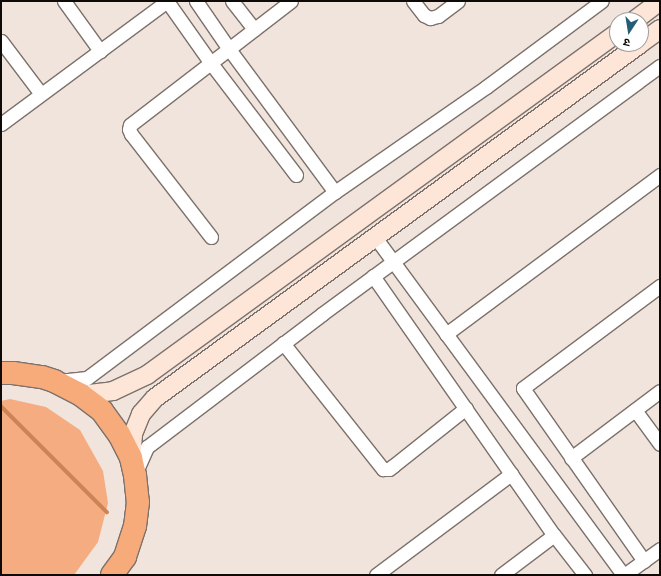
<!DOCTYPE html>
<html>
<head>
<meta charset="utf-8">
<style>
	body { margin:0 }
	#map { position:relative; width:661px; height:576px; overflow:hidden; background:#f1e4dd; font-family:Cabin,"Noto Sans Devanagari",sans-serif }
	div>[style] { position:absolute }
	.green>* { inset:0; background:#f5ac80 }
	.stream>* { height:3.5px; margin:-1.75px; padding:0 1.75px; transform-origin:1.75px; border-radius:1.75px; background:#cd8455 }
	.roads { filter:drop-shadow(1px 0 #7c716b) drop-shadow(-1px 0 #7c716b) drop-shadow(0 1px #7c716b) drop-shadow(0 -1px #7c716b) }
	.street>* { height:13px; margin:-6.5px; padding:0 6.5px; transform-origin:6.5px; border-radius:6.5px; background:#fff }
	.secondary>* { height:18px; margin:-9px; padding:0 9px; transform-origin:9px; border-radius:9px; background:#fde6d7 }
	.highway>* { height:22px; margin:-11px; padding:0 11px; transform-origin:11px; border-radius:11px; background:#f7ab7b }
	span { translate:-50% -50%; white-space:nowrap; text-align:center; line-height:1.15; -webkit-text-stroke:3px #fff; paint-order:stroke }
	.frame { position:absolute; inset:0; border:2px solid #0e0a08; pointer-events:none }
	.north { position:absolute; left:609px; top:12px; width:40px; height:40px; box-sizing:border-box; background:#fff; border:1px solid #9f9d9c; border-radius:50%; rotate:192deg; font-size:11px; font-weight:700; line-height:16px; text-align:center; color:#0e0a08 }
	.north::after { content:''; display:block; margin:auto; width:14px; height:18px; background:#255c77; clip-path:polygon(50% 0,100% 100%,50% 72%,0 100%) }
</style>
</head>
<body>
<div id="map">
	<div class="green">
		<div style="clip-path:polygon(10px 399px,46px 407px,80px 430px,103px 471px,108px 503px,98px 542px,74px 575px,1px 575px,1px 401px)"></div>
	</div>
	<div class="stream">
		<div style="left:1px;top:406px;width:150px;rotate:45deg"></div>
	</div>
	<div class="roads">
		<div class="street">
			<div style="left:64px;top:1px;width:62px;rotate:54.2deg"></div>
			<div style="left:167px;top:1px;width:75px;rotate:54.8deg"></div>
			<div style="left:210px;top:62px;width:142px;rotate:52.7deg"></div>
			<div style="left:196px;top:1px;width:58px;rotate:55.5deg"></div>
			<div style="left:229px;top:49px;width:178px;rotate:53.5deg"></div>
			<div style="left:232px;top:1px;width:36px;rotate:52deg"></div>
			<div style="left:413px;top:1px;width:18px;rotate:52deg"></div>
			<div style="left:424px;top:15px;width:7px;rotate:27deg"></div>
			<div style="left:430px;top:18px;width:8px;rotate:-14deg"></div>
			<div style="left:438px;top:16px;width:25px;rotate:-37deg"></div>
			<div style="left:1px;top:41px;width:66px;rotate:53deg"></div>
			<div style="left:1px;top:124px;width:207px;rotate:-36.5deg"></div>
			<div style="left:211px;top:237px;width:130px;rotate:-127.8deg"></div>
			<div style="left:131px;top:134px;width:5px;rotate:-112deg"></div>
			<div style="left:129px;top:129px;width:4px;rotate:-76deg"></div>
			<div style="left:130px;top:125px;width:203px;rotate:-37.6deg"></div>
			<div style="left:375px;top:237px;width:419px;rotate:53.7deg"></div>
			<div style="left:373px;top:276px;width:316px;rotate:55.1deg"></div>
			<div style="left:554px;top:535px;width:51px;rotate:52.2deg"></div>
			<div style="left:446px;top:334px;width:267px;rotate:-36.6deg"></div>
			<div style="left:283px;top:343px;width:161px;rotate:51.6deg"></div>
			<div style="left:383px;top:469px;width:6px"></div>
			<div style="left:389px;top:469px;width:5px;rotate:-37deg"></div>
			<div style="left:393px;top:466px;width:93px;rotate:-38.5deg"></div>
			<div style="left:58px;top:381px;width:29px;rotate:-6deg"></div>
			<div style="left:87px;top:378px;width:310px;rotate:-36.9deg"></div>
			<div style="left:335px;top:192px;width:184px;rotate:-34.8deg"></div>
			<div style="left:486px;top:87px;width:144px;rotate:-36.6deg"></div>
			<div style="left:635px;top:410px;width:42px;rotate:53.7deg"></div>
			<div style="left:571px;top:458px;width:111px;rotate:-37deg"></div>
			<div style="left:135px;top:474px;width:30px;rotate:-66deg"></div>
			<div style="left:147px;top:447px;width:220px;rotate:-37.2deg"></div>
			<div style="left:322px;top:314px;width:419px;rotate:-36.3deg"></div>
			<div style="left:644px;top:561px;width:211px;rotate:-125deg"></div>
			<div style="left:523px;top:388px;width:171px;rotate:-36.7deg"></div>
			<div style="left:376px;top:575px;width:169px;rotate:-36.8deg"></div>
			<div style="left:501px;top:575px;width:66px;rotate:-37deg"></div>
			<div style="left:624px;top:575px;width:44px;rotate:-35.8deg"></div>
		</div>
		<div class="secondary">
			<div style="left:635px;top:20px;width:31px;rotate:-37deg"></div>
			<div style="left:641px;top:43px;width:24px;rotate:-36deg"></div>
			<div style="left:81px;top:395px;width:32px;rotate:-7deg"></div>
			<div style="left:113px;top:391px;width:38px;rotate:-25deg"></div>
			<div style="left:147px;top:375px;width:581px;rotate:-36.04deg"></div>
			<div style="left:131px;top:458px;width:24px;rotate:-85deg"></div>
			<div style="left:133px;top:434px;width:22px;rotate:-68deg"></div>
			<div style="left:141px;top:414px;width:21px;rotate:-49deg"></div>
			<div style="left:155px;top:398px;width:600px;rotate:-36.13deg"></div>
		</div>
		<div class="highway">
			<div style="left:1px;top:373px;width:12px"></div>
			<div style="left:13px;top:373px;width:29px;rotate:8deg"></div>
			<div style="left:42px;top:377px;width:13px;rotate:18deg"></div>
			<div style="left:54px;top:381px;width:30px;rotate:27deg"></div>
			<div style="left:81px;top:395px;width:26px;rotate:37deg"></div>
			<div style="left:102px;top:411px;width:29px;rotate:54deg"></div>
			<div style="left:119px;top:434px;width:27px;rotate:63deg"></div>
			<div style="left:131px;top:458px;width:17px;rotate:77deg"></div>
			<div style="left:135px;top:475px;width:27px;rotate:84deg"></div>
			<div style="left:138px;top:502px;width:24px;rotate:97deg"></div>
			<div style="left:135px;top:526px;width:33px;rotate:108deg"></div>
			<div style="left:125px;top:557px;width:22px;rotate:126deg"></div>
		</div>
	</div>
	<div class="frame"></div>
	<div class="north">उ</div>
</div>
</body>
</html>
